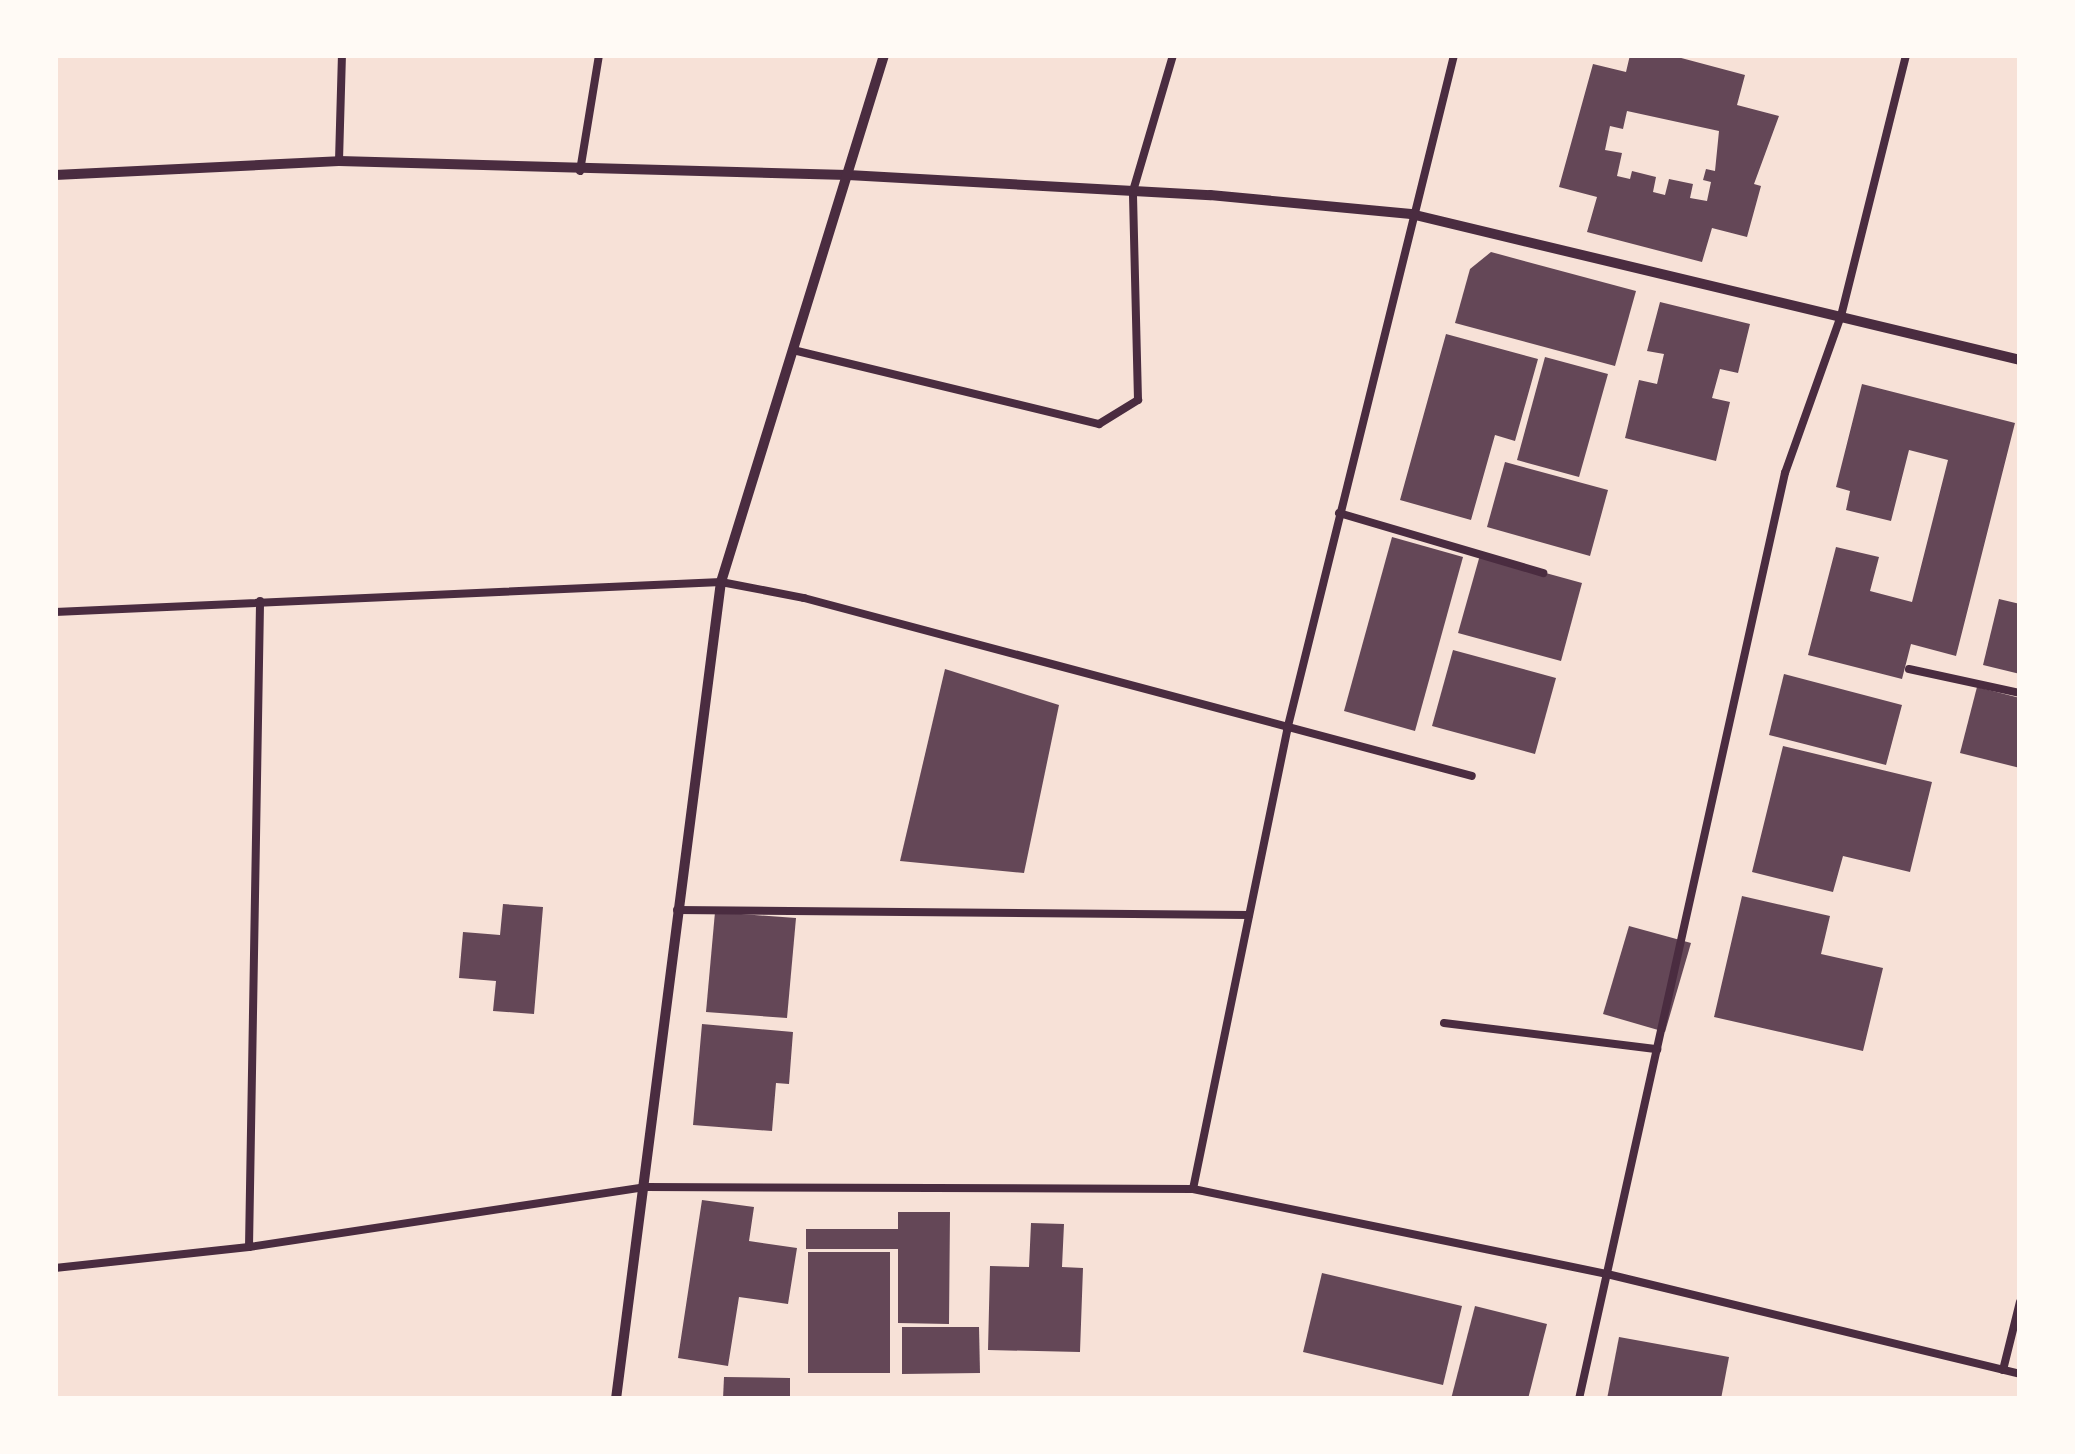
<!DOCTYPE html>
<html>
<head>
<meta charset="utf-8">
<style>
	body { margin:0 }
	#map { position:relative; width:2075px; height:1454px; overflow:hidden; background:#f7e1d7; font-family:"Varela Round",sans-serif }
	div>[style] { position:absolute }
	.building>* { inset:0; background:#644757 }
	.service>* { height:8px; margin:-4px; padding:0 4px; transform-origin:4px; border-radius:4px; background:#4a2c40 }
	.minor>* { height:10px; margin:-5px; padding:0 5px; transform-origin:5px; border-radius:5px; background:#4a2c40 }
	span { translate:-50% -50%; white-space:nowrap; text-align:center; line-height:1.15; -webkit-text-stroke:8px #fffaf5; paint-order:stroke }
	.frame { position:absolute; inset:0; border:58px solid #fffaf5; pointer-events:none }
</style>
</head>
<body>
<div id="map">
	<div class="building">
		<div style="clip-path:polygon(evenodd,1630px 55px,1670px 55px,1745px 75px,1737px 105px,1779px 116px,1754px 184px,1761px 186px,1747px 237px,1712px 228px,1702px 262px,1587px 232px,1597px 197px,1559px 187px,1593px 64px,1626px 72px,1630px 55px,1627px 111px,1719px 131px,1715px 171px,1706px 169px,1703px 180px,1711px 182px,1707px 201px,1690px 198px,1693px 184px,1669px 179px,1665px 195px,1653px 192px,1656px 177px,1632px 171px,1630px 179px,1617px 176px,1622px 153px,1605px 150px,1610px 126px,1623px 129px,1627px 111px)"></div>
		<div style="clip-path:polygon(1491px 252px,1636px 291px,1615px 366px,1455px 323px,1470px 269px)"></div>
		<div style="clip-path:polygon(1660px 302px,1750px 324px,1738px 373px,1720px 369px,1712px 398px,1730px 402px,1716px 461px,1625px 438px,1639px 380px,1657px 384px,1664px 354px,1647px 351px)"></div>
		<div style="clip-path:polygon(1446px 334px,1538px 359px,1515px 441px,1495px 435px,1471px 520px,1400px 500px)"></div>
		<div style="clip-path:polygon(1545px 357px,1608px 374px,1579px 477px,1517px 460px)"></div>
		<div style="clip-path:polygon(1862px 384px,2015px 423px,1956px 656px,1911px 644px,1902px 679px,1808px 655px,1836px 547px,1879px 557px,1870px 591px,1912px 602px,1948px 460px,1909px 450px,1891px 521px,1846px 510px,1850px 491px,1836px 487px)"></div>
		<div style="clip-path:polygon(1505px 462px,1608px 490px,1590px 556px,1487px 527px)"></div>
		<div style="clip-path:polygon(1392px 537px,1463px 557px,1415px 731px,1344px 711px)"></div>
		<div style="clip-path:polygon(1480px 555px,1582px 583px,1561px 661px,1458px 633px)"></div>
		<div style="clip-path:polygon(1999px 599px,2020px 604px,2020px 674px,1983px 665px)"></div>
		<div style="clip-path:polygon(1453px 650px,1556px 678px,1535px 754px,1432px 726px)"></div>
		<div style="clip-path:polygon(945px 669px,1059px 705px,1024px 873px,900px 861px)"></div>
		<div style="clip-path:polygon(1784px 674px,1902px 705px,1886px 765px,1769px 735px)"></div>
		<div style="clip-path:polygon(1977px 687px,2020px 698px,2020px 768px,1960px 753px)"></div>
		<div style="clip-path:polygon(1783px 746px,1932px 782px,1910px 872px,1843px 856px,1833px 892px,1752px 872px)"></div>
		<div style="clip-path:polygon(1742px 896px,1830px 916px,1821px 954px,1883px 968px,1863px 1051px,1714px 1017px)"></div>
		<div style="clip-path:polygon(503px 904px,543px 907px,534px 1014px,493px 1011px,496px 981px,459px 978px,463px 932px,500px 935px)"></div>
		<div style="clip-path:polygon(715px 912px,796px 918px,787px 1018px,706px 1012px)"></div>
		<div style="clip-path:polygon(1629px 926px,1691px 943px,1665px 1032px,1603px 1014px)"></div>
		<div style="clip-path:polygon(702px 1024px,793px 1032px,789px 1084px,776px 1083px,772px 1131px,693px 1125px)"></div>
		<div style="clip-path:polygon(702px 1200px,754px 1207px,749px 1241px,797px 1248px,788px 1304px,739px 1297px,728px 1366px,678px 1358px)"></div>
		<div style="clip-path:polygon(898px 1212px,950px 1212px,949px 1324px,898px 1323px,898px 1249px,806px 1249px,806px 1229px,898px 1229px)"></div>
		<div style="clip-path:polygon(1031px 1223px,1064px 1224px,1062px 1267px,1083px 1268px,1080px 1352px,988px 1350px,990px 1266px,1029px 1267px)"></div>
		<div style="clip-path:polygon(808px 1252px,890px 1252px,890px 1373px,808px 1373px)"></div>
		<div style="clip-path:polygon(1322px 1273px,1462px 1306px,1443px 1385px,1303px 1352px)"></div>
		<div style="clip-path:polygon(1475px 1306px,1547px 1324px,1528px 1399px,1451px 1399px)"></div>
		<div style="clip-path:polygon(902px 1327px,979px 1327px,980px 1373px,902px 1374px)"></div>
		<div style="clip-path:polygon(1619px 1337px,1729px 1357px,1721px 1399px,1607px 1399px)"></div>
		<div style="clip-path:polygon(724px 1377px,790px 1378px,790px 1399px,723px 1399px)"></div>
	</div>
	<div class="service">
		<div style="left:339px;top:161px;width:106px;rotate:-88.4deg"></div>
		<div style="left:580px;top:171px;width:118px;rotate:-80.7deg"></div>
		<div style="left:793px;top:350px;width:315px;rotate:13.6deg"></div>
		<div style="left:1099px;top:424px;width:46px;rotate:-31.6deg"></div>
		<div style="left:1138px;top:400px;width:209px;rotate:-91.4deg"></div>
		<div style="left:1133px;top:191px;width:142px;rotate:-73.6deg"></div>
		<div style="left:1339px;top:513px;width:213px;rotate:16.4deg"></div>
		<div style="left:55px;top:612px;width:667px;rotate:-2.58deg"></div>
		<div style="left:721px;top:582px;width:85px;rotate:10.9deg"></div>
		<div style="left:804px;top:598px;width:691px;rotate:14.92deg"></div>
		<div style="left:1909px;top:669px;width:114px;rotate:12.2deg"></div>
		<div style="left:677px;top:910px;width:572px;rotate:0.5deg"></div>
		<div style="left:1444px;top:1023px;width:215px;rotate:7deg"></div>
		<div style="left:1193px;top:1189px;width:469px;rotate:-78.4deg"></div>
		<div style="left:1287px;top:730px;width:695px;rotate:-76.1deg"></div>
		<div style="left:249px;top:1247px;width:646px;rotate:-89.02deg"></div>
		<div style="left:55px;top:1268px;width:195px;rotate:-6.2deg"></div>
		<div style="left:249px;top:1247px;width:402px;rotate:-8.6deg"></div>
		<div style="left:646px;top:1187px;width:547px;rotate:0.21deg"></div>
		<div style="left:1193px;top:1189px;width:423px;rotate:11.6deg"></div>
		<div style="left:1607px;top:1274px;width:425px;rotate:13.6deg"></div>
		<div style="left:2003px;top:1370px;width:70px;rotate:-76deg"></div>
		<div style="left:1579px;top:1399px;width:949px;rotate:-77.46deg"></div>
		<div style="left:1785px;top:473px;width:167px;rotate:-70.4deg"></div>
		<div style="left:1841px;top:316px;width:269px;rotate:-76deg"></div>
	</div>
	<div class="minor">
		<div style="left:55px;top:175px;width:284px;rotate:-2.8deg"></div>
		<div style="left:339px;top:161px;width:509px;rotate:1.58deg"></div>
		<div style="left:848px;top:175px;width:363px;rotate:3.2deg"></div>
		<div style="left:1210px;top:195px;width:202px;rotate:5.4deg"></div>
		<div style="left:1411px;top:214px;width:626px;rotate:13.48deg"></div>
		<div style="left:616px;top:1399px;width:824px;rotate:-82.68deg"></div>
		<div style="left:721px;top:582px;width:552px;rotate:-72.81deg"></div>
	</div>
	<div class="frame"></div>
</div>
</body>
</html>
